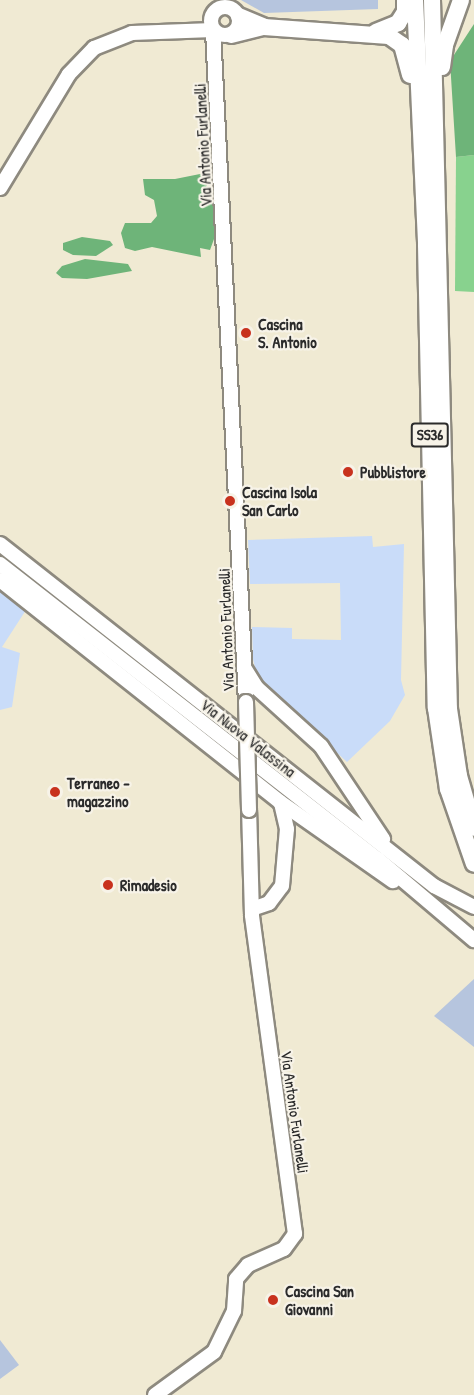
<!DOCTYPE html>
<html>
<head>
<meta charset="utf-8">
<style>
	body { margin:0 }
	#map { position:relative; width:474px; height:1395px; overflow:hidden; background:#f0ead3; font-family:"Patrick Hand",sans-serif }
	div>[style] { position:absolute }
	.built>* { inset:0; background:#c9dcf9 }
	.industrial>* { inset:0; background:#b6c5de }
	.green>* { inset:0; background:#88d28e }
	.forest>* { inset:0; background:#6eb479 }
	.roads { filter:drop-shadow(2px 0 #8e8a7f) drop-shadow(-2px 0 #8e8a7f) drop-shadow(0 2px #8e8a7f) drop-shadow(0 -2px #8e8a7f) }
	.secondary>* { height:14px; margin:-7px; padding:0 7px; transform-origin:7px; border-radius:7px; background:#fff }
	.secondary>.ring { margin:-7px; padding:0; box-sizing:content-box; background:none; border:14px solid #fff; border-radius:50% }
	.highway>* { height:16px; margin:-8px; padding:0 8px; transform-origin:8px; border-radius:8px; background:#fff }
	.bridges { filter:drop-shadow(2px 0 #8e8a7f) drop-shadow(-2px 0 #8e8a7f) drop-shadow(0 2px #8e8a7f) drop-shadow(0 -2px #8e8a7f) }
	.secondary-bridge>* { height:14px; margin:-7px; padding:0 7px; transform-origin:7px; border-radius:7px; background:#fff }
	.dots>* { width:16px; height:16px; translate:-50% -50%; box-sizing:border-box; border:3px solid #f7f3e8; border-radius:50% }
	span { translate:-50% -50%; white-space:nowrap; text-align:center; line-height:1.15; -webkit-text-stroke:4.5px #f7f3e8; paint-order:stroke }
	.shield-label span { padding:2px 4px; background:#f7f3e8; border:2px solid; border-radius:4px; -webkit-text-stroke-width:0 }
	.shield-label { font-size:15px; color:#2b2b2b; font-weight:700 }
	.street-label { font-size:16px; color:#2b2b2b }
	.poi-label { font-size:16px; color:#2b2b2b; font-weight:700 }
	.left { translate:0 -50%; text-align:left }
</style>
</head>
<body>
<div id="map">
	<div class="built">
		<div style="clip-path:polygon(372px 536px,373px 547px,404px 544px,401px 680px,405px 695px,390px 721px,347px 762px,258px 680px,253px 659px,252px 627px,292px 628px,292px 639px,341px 640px,340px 583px,250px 584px,248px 540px)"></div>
		<div style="clip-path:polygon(0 590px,26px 610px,2px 647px,20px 653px,12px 707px,0 710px)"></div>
	</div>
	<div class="industrial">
		<div style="clip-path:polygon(241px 0,378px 0,378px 9px,264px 13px)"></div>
		<div style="clip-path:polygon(474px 979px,474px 1047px,434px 1016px)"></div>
		<div style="clip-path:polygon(0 1340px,19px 1365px,0 1379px)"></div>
	</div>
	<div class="green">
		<div style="clip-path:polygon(474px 155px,474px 292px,455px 291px,456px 157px)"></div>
	</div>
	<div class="forest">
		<div style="clip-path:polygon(474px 24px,474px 155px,456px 157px,450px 61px)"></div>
		<div style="clip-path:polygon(205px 173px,210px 181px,204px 190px,214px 208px,214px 239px,210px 250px,200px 248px,201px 257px,152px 247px,135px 251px,125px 248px,121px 233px,125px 223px,151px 223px,157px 216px,154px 200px,145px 195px,143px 179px,175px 179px)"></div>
		<div style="clip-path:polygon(82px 237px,110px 241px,113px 245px,96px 256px,73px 255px,63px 250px,63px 243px)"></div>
		<div style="clip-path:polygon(85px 259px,128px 264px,132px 271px,87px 279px,62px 278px,56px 273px,62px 266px)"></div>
	</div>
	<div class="roads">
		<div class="secondary">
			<div class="ring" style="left:211px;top:7px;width:14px;height:14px"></div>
			<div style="left:0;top:188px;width:133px;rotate:-58.8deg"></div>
			<div style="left:69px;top:74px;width:36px;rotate:-46deg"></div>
			<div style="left:94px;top:48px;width:41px;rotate:-21.5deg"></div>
			<div style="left:132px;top:33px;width:81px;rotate:-2.1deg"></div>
			<div style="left:213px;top:30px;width:673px;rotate:87.19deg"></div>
			<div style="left:0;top:544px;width:553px;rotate:38.24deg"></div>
			<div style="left:434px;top:886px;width:45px;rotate:27.7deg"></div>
			<div style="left:0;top:564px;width:479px;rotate:38deg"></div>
			<div style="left:378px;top:859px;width:126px;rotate:40.2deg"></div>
			<div style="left:0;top:580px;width:357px;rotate:38.4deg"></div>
			<div style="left:280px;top:802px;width:138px;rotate:35deg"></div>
			<div style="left:245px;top:669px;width:22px;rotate:58deg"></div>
			<div style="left:257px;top:688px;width:86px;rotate:42.2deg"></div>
			<div style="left:321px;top:746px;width:112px;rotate:56.3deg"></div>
			<div style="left:252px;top:909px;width:18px;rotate:-19deg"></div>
			<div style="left:269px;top:903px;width:21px;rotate:-53deg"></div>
			<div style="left:282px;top:886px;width:57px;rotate:-85deg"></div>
			<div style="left:287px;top:829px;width:26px;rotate:-103deg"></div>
			<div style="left:155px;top:1395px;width:73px;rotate:-36.1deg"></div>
			<div style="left:214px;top:1352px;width:46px;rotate:-64deg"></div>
			<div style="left:234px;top:1311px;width:32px;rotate:-86deg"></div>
			<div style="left:236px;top:1279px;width:18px;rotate:-49deg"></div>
			<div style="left:248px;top:1265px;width:39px;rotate:-24deg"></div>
			<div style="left:284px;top:1249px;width:19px;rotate:-54deg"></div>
			<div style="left:295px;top:1234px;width:322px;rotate:-97.7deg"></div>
			<div style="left:252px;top:915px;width:105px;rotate:-91.6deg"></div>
		</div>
		<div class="highway">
			<div style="left:415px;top:0;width:245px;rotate:87.4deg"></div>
			<div style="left:426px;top:245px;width:463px;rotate:88.8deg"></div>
			<div style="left:436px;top:708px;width:82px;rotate:81.6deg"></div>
			<div style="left:448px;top:789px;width:79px;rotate:70.9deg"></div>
			<div style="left:432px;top:0;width:709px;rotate:88.63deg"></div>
			<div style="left:449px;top:709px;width:68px;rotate:81.5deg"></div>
			<div style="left:459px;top:776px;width:54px;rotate:73.9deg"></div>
			<div style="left:239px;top:16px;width:26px;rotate:23deg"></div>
			<div style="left:376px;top:32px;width:24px;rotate:-22deg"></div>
			<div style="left:398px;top:23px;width:13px;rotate:-58deg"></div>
			<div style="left:405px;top:12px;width:12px;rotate:-90deg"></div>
			<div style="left:231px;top:35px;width:34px;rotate:-14deg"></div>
			<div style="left:264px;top:27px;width:125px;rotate:4.1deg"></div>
			<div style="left:389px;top:36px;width:16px;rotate:35deg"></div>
			<div style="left:402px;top:45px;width:31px;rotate:75deg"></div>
			<div style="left:442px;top:67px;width:22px;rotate:-82deg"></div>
			<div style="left:445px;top:45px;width:48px;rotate:-70.4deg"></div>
		</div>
	</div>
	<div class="bridges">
		<div class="secondary-bridge">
			<div style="left:246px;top:702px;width:108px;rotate:88.4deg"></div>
		</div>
	</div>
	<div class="dots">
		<div style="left:246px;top:333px;background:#c8321e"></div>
		<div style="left:348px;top:472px;background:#c8321e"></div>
		<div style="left:230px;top:501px;background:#c8321e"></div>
		<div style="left:55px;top:792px;background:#c8321e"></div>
		<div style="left:108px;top:885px;background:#c8321e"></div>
		<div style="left:273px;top:1300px;background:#c8321e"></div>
	</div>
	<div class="shield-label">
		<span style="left:430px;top:435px">SS36</span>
	</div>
	<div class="street-label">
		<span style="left:203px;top:145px;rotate:-93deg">Via Antonio Furlanelli</span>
		<span style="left:226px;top:630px;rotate:-92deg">Via Antonio Furlanelli</span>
		<span style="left:248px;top:738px;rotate:38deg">Via Nuova Valassina</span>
		<span style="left:295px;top:1112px;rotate:82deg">Via Antonio Furlanelli</span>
	</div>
	<div class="poi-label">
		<span class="left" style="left:258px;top:333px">Cascina<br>S. Antonio</span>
		<span class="left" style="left:360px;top:472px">Pubblistore</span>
		<span class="left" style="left:242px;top:501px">Cascina Isola<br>San Carlo</span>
		<span class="left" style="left:67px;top:792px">Terraneo -<br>magazzino</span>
		<span class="left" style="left:120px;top:885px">Rimadesio</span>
		<span class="left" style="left:285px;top:1300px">Cascina San<br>Giovanni</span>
	</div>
</div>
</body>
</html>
